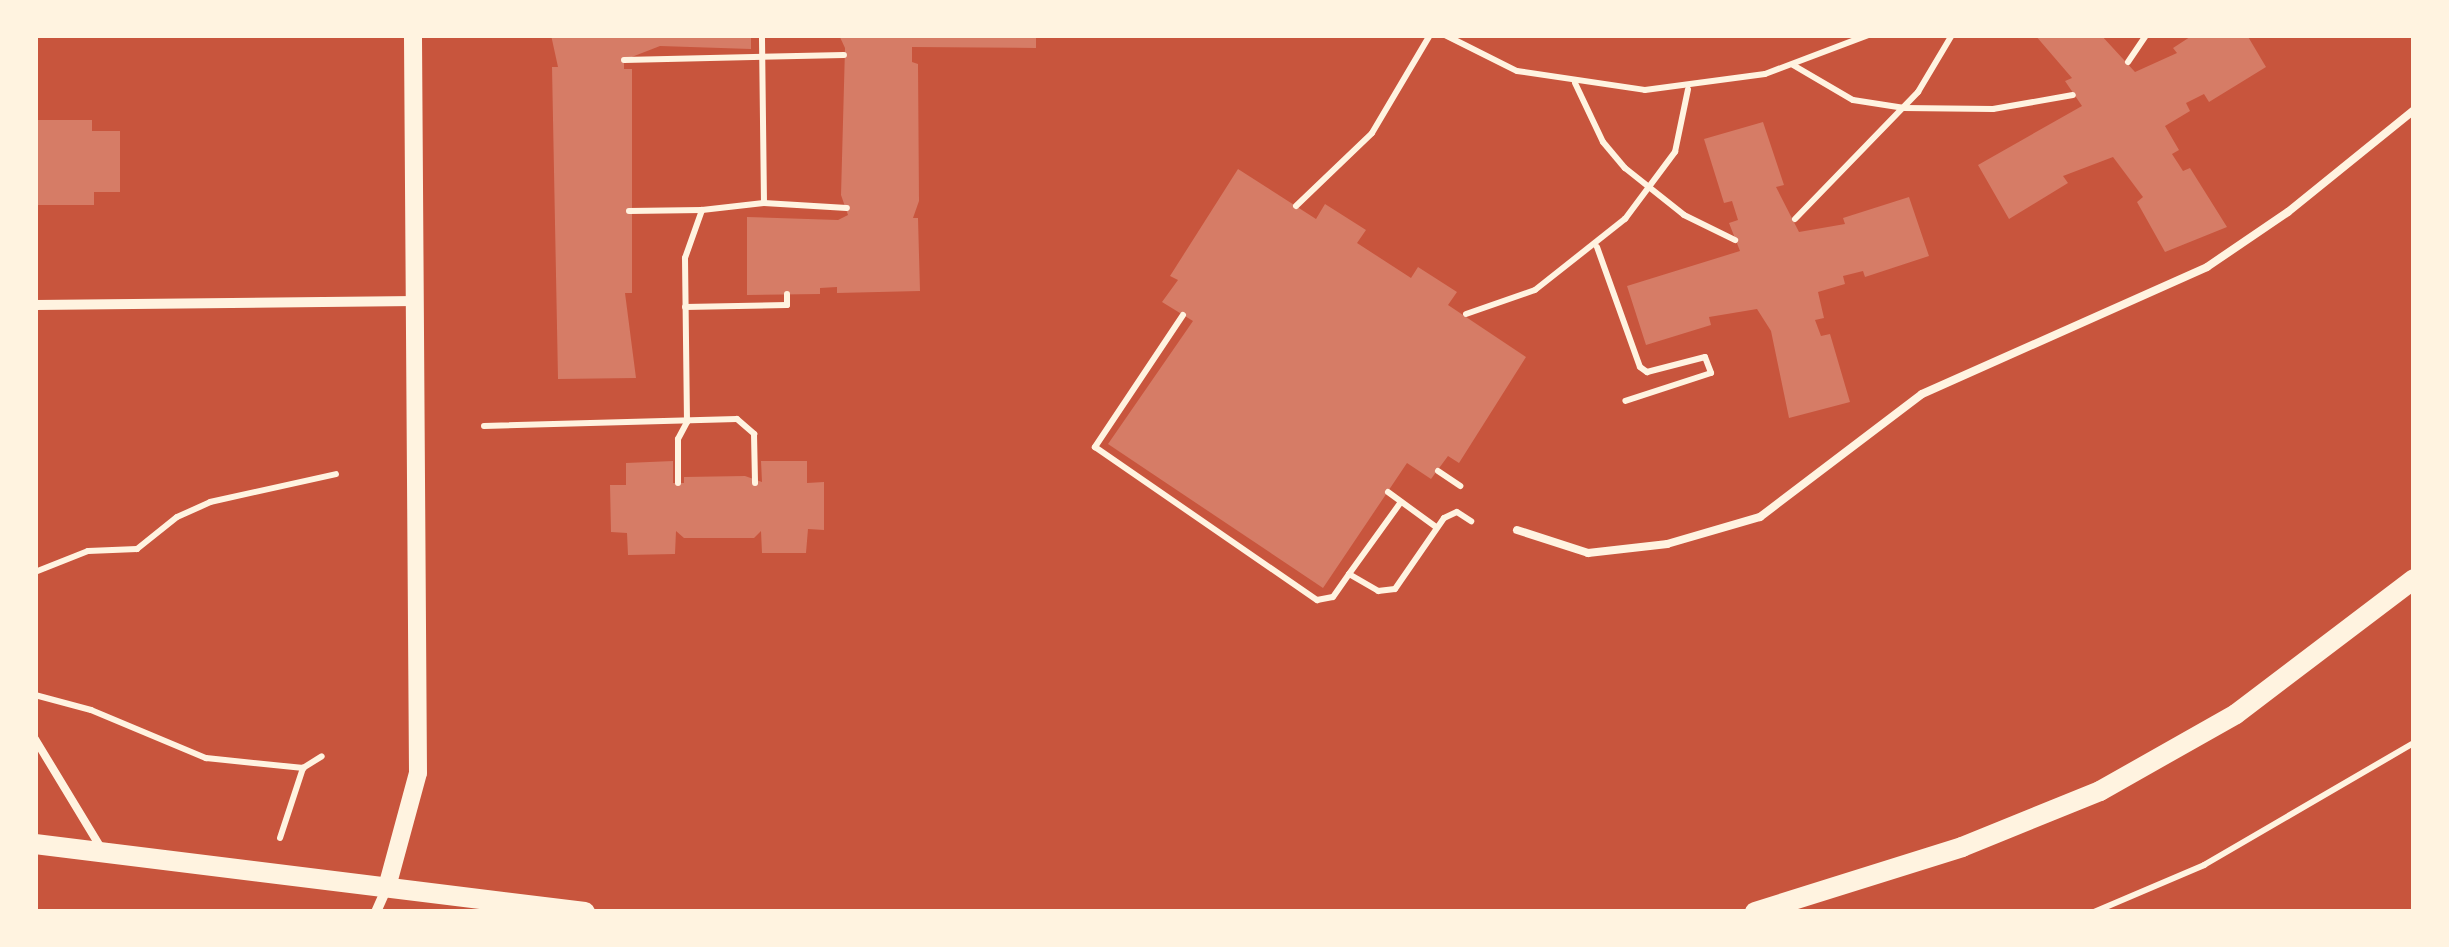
<!DOCTYPE html>
<html>
<head>
<meta charset="utf-8">
<style>
	body { margin:0 }
	#map { position:relative; width:2449px; height:947px; overflow:hidden; background:#c8553d; font-family:"Exo 2",sans-serif }
	div>[style] { position:absolute }
	.building>* { inset:0; background:#d67c66 }
	.path>* { height:6px; margin:-3px; padding:0 3px; transform-origin:3px; border-radius:3px; background:#fff3e0 }
	.service>* { height:8px; margin:-4px; padding:0 4px; transform-origin:4px; border-radius:4px; background:#fff3e0 }
	.minor>* { height:10px; margin:-5px; padding:0 5px; transform-origin:5px; border-radius:5px; background:#fff3e0 }
	.tertiary>* { height:18px; margin:-9px; padding:0 9px; transform-origin:9px; border-radius:9px; background:#fff3e0 }
	.secondary>* { height:20px; margin:-10px; padding:0 10px; transform-origin:10px; border-radius:10px; background:#fff3e0 }
	span { translate:-50% -50%; white-space:nowrap; text-align:center; line-height:1.15; -webkit-text-stroke:9px #fff3e0; paint-order:stroke }
	.frame { position:absolute; inset:0; border:38px solid #fff3e0; pointer-events:none }
</style>
</head>
<body>
<div id="map">
	<div class="building">
		<div style="clip-path:polygon(551px 35px,751px 35px,751px 49px,660px 46px,624px 60px,624px 69px,632px 69px,632px 293px,625px 293px,636px 378px,558px 379px,552px 67px,558px 67px)"></div>
		<div style="clip-path:polygon(839px 35px,1036px 35px,1036px 48px,912px 47px,912px 62px,918px 64px,919px 201px,913px 218px,918px 218px,920px 291px,837px 293px,837px 287px,820px 288px,820px 294px,747px 295px,747px 217px,838px 220px,848px 215px,841px 195px,845px 48px)"></div>
		<div style="clip-path:polygon(2035px 35px,2101px 35px,2135px 72px,2177px 53px,2173px 48px,2193px 35px,2247px 35px,2266px 67px,2209px 102px,2204px 94px,2186px 103px,2190px 111px,2165px 126px,2179px 150px,2172px 154px,2183px 171px,2190px 168px,2227px 227px,2165px 252px,2137px 202px,2143px 197px,2113px 157px,2063px 176px,2068px 183px,2009px 219px,1978px 165px,2082px 106px,2065px 81px,2072px 78px)"></div>
		<div style="clip-path:polygon(35px 120px,92px 120px,92px 131px,120px 131px,120px 192px,94px 192px,94px 205px,35px 205px)"></div>
		<div style="clip-path:polygon(1763px 122px,1784px 185px,1776px 187px,1799px 232px,1845px 224px,1843px 218px,1909px 197px,1929px 256px,1865px 277px,1863px 271px,1843px 276px,1845px 284px,1818px 292px,1824px 318px,1815px 320px,1821px 336px,1830px 334px,1850px 402px,1789px 418px,1771px 331px,1757px 309px,1709px 317px,1711px 325px,1646px 345px,1627px 286px,1740px 251px,1729px 223px,1738px 220px,1732px 201px,1724px 203px,1704px 139px)"></div>
		<div style="clip-path:polygon(1238px 169px,1316px 219px,1325px 204px,1366px 230px,1357px 243px,1411px 278px,1418px 267px,1457px 292px,1448px 305px,1526px 357px,1459px 463px,1448px 456px,1431px 479px,1407px 463px,1323px 588px,1108px 444px,1193px 321px,1162px 302px,1178px 280px,1170px 276px)"></div>
		<div style="clip-path:polygon(673px 461px,673px 483px,684px 483px,684px 477px,745px 476px,762px 482px,761px 461px,807px 461px,807px 483px,824px 482px,824px 530px,808px 529px,806px 553px,762px 553px,761px 531px,754px 538px,684px 538px,676px 531px,675px 554px,628px 555px,627px 533px,611px 532px,610px 485px,626px 485px,626px 463px)"></div>
	</div>
	<div class="path">
		<div style="left:1445px;top:35px;width:80px;rotate:26.6deg"></div>
		<div style="left:1517px;top:71px;width:129px;rotate:8.4deg"></div>
		<div style="left:1645px;top:90px;width:121px;rotate:-7.6deg"></div>
		<div style="left:1765px;top:74px;width:110px;rotate:-20.7deg"></div>
		<div style="left:624px;top:60px;width:220px;rotate:-1.3deg"></div>
		<div style="left:2128px;top:62px;width:32px;rotate:-56deg"></div>
		<div style="left:1793px;top:65px;width:69px;rotate:30.3deg"></div>
		<div style="left:1853px;top:100px;width:52px;rotate:8.9deg"></div>
		<div style="left:1904px;top:108px;width:89px;rotate:0.6deg"></div>
		<div style="left:1993px;top:109px;width:81px;rotate:-9.9deg"></div>
		<div style="left:1575px;top:83px;width:65px;rotate:64.6deg"></div>
		<div style="left:1603px;top:142px;width:34px;rotate:50deg"></div>
		<div style="left:1625px;top:168px;width:75px;rotate:38.5deg"></div>
		<div style="left:1684px;top:215px;width:57px;rotate:26.1deg"></div>
		<div style="left:764px;top:203px;width:83px;rotate:3.4deg"></div>
		<div style="left:1296px;top:206px;width:105px;rotate:-43.8deg"></div>
		<div style="left:1372px;top:133px;width:114px;rotate:-59.4deg"></div>
		<div style="left:629px;top:211px;width:73px;rotate:-0.8deg"></div>
		<div style="left:1795px;top:219px;width:177px;rotate:-45.9deg"></div>
		<div style="left:1918px;top:92px;width:66px;rotate:-59.2deg"></div>
		<div style="left:1597px;top:247px;width:127px;rotate:70.3deg"></div>
		<div style="left:1640px;top:367px;width:9px;rotate:36deg"></div>
		<div style="left:1647px;top:372px;width:60px;rotate:-14.5deg"></div>
		<div style="left:1705px;top:357px;width:17px;rotate:69deg"></div>
		<div style="left:1711px;top:373px;width:90px;rotate:162deg"></div>
		<div style="left:685px;top:307px;width:102px;rotate:-1.1deg"></div>
		<div style="left:787px;top:305px;width:11px;rotate:-90deg"></div>
		<div style="left:1466px;top:314px;width:73px;rotate:-19.2deg"></div>
		<div style="left:1535px;top:290px;width:115px;rotate:-38.3deg"></div>
		<div style="left:1625px;top:219px;width:84px;rotate:-53.3deg"></div>
		<div style="left:1675px;top:152px;width:64px;rotate:-78.3deg"></div>
		<div style="left:1183px;top:315px;width:159px;rotate:123.7deg"></div>
		<div style="left:1095px;top:447px;width:270px;rotate:34.6deg"></div>
		<div style="left:1317px;top:600px;width:16px;rotate:-11deg"></div>
		<div style="left:1333px;top:597px;width:28px;rotate:-55deg"></div>
		<div style="left:1349px;top:574px;width:34px;rotate:30deg"></div>
		<div style="left:1378px;top:591px;width:17px;rotate:-7deg"></div>
		<div style="left:1395px;top:589px;width:86px;rotate:-55.4deg"></div>
		<div style="left:1444px;top:518px;width:14px;rotate:-25deg"></div>
		<div style="left:1457px;top:512px;width:17px;rotate:33deg"></div>
		<div style="left:484px;top:426px;width:253px;rotate:-1.6deg"></div>
		<div style="left:737px;top:419px;width:23px;rotate:41deg"></div>
		<div style="left:754px;top:434px;width:49px;rotate:88.8deg"></div>
		<div style="left:1438px;top:471px;width:27px;rotate:34deg"></div>
		<div style="left:678px;top:483px;width:44px;rotate:-90deg"></div>
		<div style="left:678px;top:439px;width:19px;rotate:-62deg"></div>
		<div style="left:687px;top:422px;width:164px;rotate:-90.7deg"></div>
		<div style="left:685px;top:258px;width:51px;rotate:-70.5deg"></div>
		<div style="left:702px;top:210px;width:62px;rotate:-6.4deg"></div>
		<div style="left:764px;top:203px;width:168px;rotate:-90.7deg"></div>
		<div style="left:1388px;top:492px;width:59px;rotate:36.1deg"></div>
		<div style="left:35px;top:572px;width:57px;rotate:-21.6deg"></div>
		<div style="left:88px;top:551px;width:49px;rotate:-2.3deg"></div>
		<div style="left:137px;top:549px;width:51px;rotate:-38.7deg"></div>
		<div style="left:177px;top:517px;width:36px;rotate:-24deg"></div>
		<div style="left:210px;top:502px;width:129px;rotate:-12.5deg"></div>
		<div style="left:1349px;top:574px;width:89px;rotate:-54.2deg"></div>
		<div style="left:35px;top:695px;width:58px;rotate:15deg"></div>
		<div style="left:91px;top:710px;width:125px;rotate:22.7deg"></div>
		<div style="left:206px;top:758px;width:98px;rotate:5.9deg"></div>
		<div style="left:303px;top:768px;width:22px;rotate:-32deg"></div>
		<div style="left:280px;top:838px;width:74px;rotate:-71.8deg"></div>
		<div style="left:2094px;top:912px;width:120px;rotate:-23.1deg"></div>
		<div style="left:2204px;top:865px;width:243px;rotate:-30.2deg"></div>
	</div>
	<div class="service">
		<div style="left:1517px;top:530px;width:75px;rotate:17.9deg"></div>
		<div style="left:1588px;top:553px;width:80px;rotate:-6.5deg"></div>
		<div style="left:1667px;top:544px;width:97px;rotate:-16.2deg"></div>
		<div style="left:1760px;top:517px;width:203px;rotate:-37.2deg"></div>
		<div style="left:1922px;top:394px;width:312px;rotate:-24deg"></div>
		<div style="left:2207px;top:267px;width:98px;rotate:-34.2deg"></div>
		<div style="left:2288px;top:212px;width:162px;rotate:-39deg"></div>
		<div style="left:35px;top:739px;width:127px;rotate:58.8deg"></div>
	</div>
	<div class="minor">
		<div style="left:35px;top:305px;width:381px;rotate:-0.6deg"></div>
		<div style="left:376px;top:912px;width:27px;rotate:-66deg"></div>
	</div>
	<div class="tertiary">
		<div style="left:387px;top:887px;width:118px;rotate:-74.8deg"></div>
		<div style="left:418px;top:773px;width:738px;rotate:-90.39deg"></div>
	</div>
	<div class="secondary">
		<div style="left:35px;top:844px;width:554px;rotate:7.05deg"></div>
		<div style="left:1755px;top:912px;width:217px;rotate:-17.4deg"></div>
		<div style="left:1962px;top:847px;width:149px;rotate:-22.1deg"></div>
		<div style="left:2100px;top:791px;width:156px;rotate:-29.5deg"></div>
		<div style="left:2236px;top:714px;width:223px;rotate:-37.2deg"></div>
	</div>
	<div class="frame"></div>
</div>
</body>
</html>
